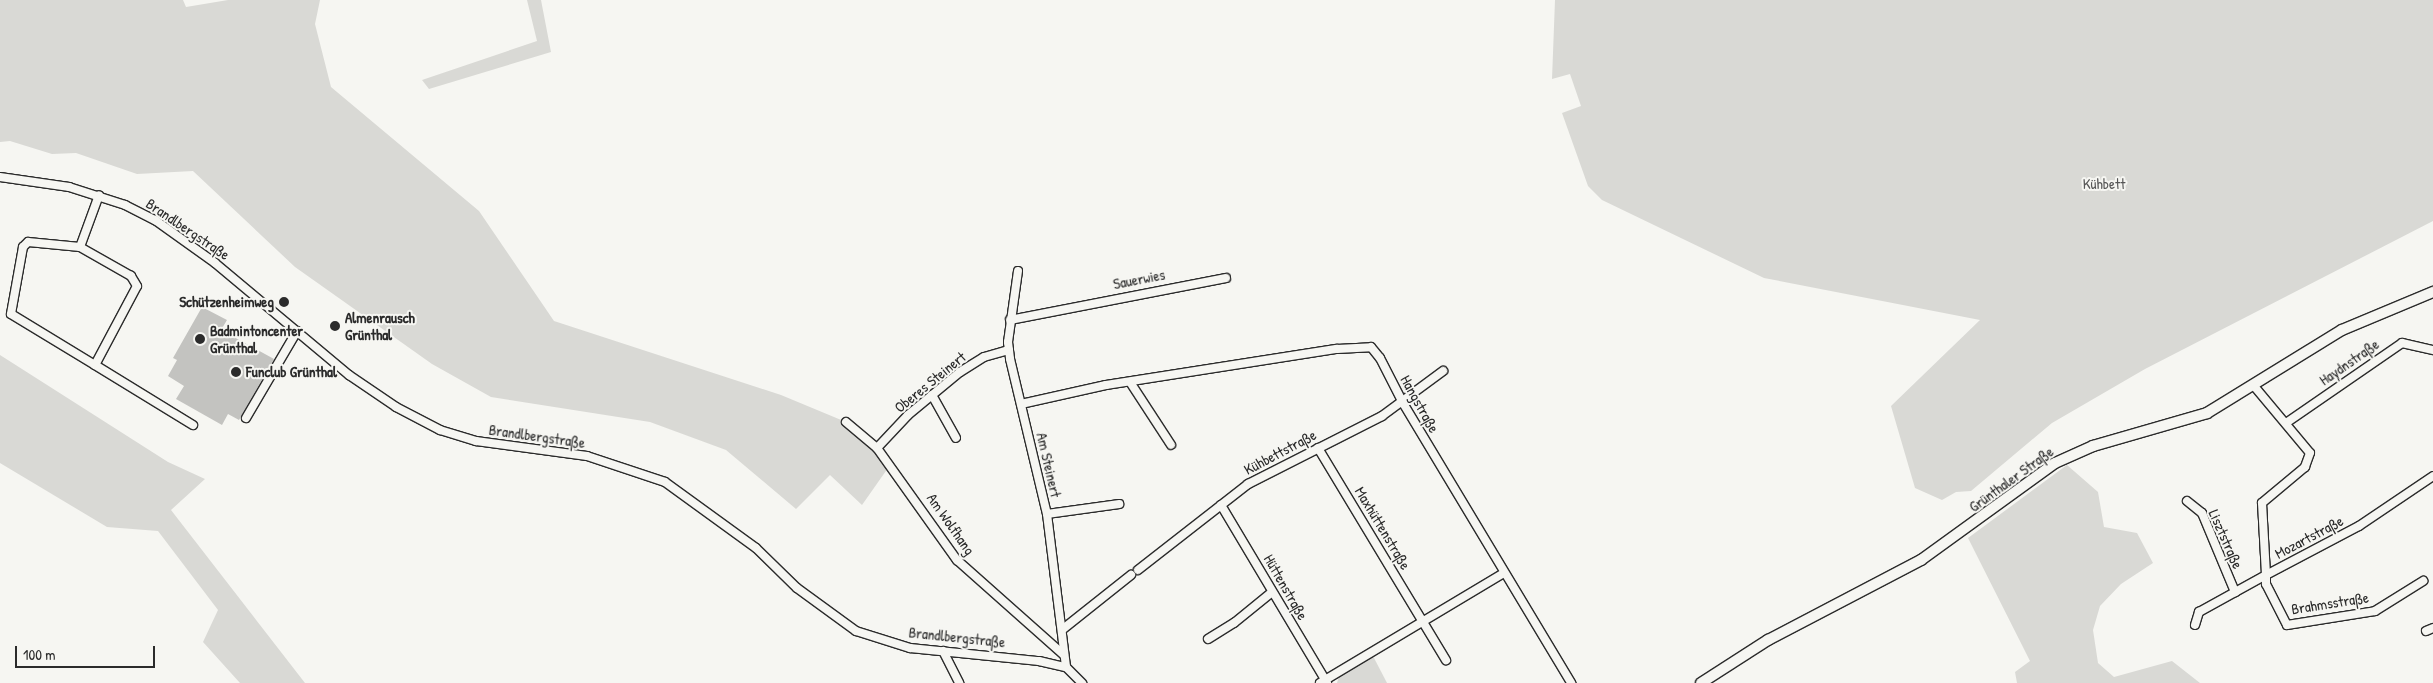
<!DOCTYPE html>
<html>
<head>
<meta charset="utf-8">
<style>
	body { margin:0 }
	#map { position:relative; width:2433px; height:683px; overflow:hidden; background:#f6f6f2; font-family:"Patrick Hand",sans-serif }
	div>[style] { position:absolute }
	.green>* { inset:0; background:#d9d9d5 }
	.building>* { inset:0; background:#c3c3c0 }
	.roads { filter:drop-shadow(1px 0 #2b2b2b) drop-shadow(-1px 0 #2b2b2b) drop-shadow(0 1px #2b2b2b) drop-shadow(0 -1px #2b2b2b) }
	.minor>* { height:8px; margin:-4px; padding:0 4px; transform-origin:4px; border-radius:4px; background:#f6f6f2 }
	.tertiary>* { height:10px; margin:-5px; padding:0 5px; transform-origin:5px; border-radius:5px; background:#f6f6f2 }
	.dots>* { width:14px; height:14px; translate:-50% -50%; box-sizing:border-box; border:2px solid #f6f6f2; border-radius:50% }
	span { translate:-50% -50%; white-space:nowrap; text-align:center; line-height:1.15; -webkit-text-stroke:4px #f6f6f2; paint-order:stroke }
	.park-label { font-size:15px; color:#565656 }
	.street-label { font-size:15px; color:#2b2b2b }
	.poi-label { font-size:15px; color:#2b2b2b; font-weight:700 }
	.right { translate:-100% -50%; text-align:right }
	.left { translate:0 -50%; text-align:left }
	.scale { position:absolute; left:15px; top:646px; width:140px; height:22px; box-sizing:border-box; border:2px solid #2b2b2b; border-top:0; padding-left:6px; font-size:15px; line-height:18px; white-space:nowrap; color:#2b2b2b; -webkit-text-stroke:4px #f6f6f2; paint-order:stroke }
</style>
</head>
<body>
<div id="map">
	<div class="green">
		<div style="clip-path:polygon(0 0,183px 0,186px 7px,228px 0,320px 0,315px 24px,331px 87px,479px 211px,554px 321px,781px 395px,846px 422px,877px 448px,888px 468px,862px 505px,830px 475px,796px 509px,726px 450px,650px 422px,491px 397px,432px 364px,295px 267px,193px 171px,137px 174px,76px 153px,52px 154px,10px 141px,0 142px)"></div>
		<div style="clip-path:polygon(527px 0,541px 0,551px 52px,429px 89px,422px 80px,537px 41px)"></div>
		<div style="clip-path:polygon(1555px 0,2433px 0,2433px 221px,2145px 369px,2052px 423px,1971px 491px,1956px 492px,1942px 500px,1915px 488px,1891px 406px,1980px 320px,1764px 278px,1602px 200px,1588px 186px,1562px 113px,1581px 106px,1570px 74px,1552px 79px)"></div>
		<div style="clip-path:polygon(0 355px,168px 462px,205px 479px,171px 510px,305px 683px,240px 683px,203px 642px,218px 610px,158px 531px,107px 527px,0 463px)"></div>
		<div style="clip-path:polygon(2067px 465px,2098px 492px,2104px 527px,2137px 533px,2153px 563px,2121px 584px,2100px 606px,2093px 630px,2098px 663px,2114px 677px,2172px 661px,2200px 683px,2017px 683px,2015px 672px,2030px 661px,1968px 538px)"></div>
		<div style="clip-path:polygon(1373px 656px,1387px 683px,1337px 683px,1339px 676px)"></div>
	</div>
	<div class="building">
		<div style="clip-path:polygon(202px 307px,227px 320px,221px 330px,274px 359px,239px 420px,228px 414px,222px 425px,176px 399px,184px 386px,168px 376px,177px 360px,173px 358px)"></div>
	</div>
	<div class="roads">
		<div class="minor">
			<div style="left:0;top:177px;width:70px;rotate:8.2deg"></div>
			<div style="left:69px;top:187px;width:59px;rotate:17.8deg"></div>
			<div style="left:125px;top:205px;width:34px;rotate:27deg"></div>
			<div style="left:155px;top:220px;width:74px;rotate:35.6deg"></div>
			<div style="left:215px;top:263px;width:175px;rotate:39.9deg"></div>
			<div style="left:349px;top:375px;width:57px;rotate:34.2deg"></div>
			<div style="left:396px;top:407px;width:50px;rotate:27.6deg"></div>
			<div style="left:440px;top:430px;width:38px;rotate:17deg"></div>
			<div style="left:476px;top:441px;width:112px;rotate:7.7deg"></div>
			<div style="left:587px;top:456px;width:82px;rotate:18.4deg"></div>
			<div style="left:665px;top:482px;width:112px;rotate:36deg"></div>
			<div style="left:756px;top:548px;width:57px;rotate:44.3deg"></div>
			<div style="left:797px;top:588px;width:73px;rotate:36.1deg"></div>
			<div style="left:856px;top:631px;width:57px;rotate:17.5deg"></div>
			<div style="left:910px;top:648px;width:130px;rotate:5.8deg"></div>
			<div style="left:1039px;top:661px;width:28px;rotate:13deg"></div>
			<div style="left:1066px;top:667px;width:23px;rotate:45deg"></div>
			<div style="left:80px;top:247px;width:55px;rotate:-69.9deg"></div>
			<div style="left:1018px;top:271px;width:72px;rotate:98deg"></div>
			<div style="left:1008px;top:342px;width:17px;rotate:83deg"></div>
			<div style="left:1010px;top:359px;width:159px;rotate:76.6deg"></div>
			<div style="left:1047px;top:514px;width:154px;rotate:82.9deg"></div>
			<div style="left:1010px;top:320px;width:220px;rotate:-11deg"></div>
			<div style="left:95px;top:365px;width:89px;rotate:-62deg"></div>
			<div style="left:137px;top:286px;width:12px;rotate:-121deg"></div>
			<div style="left:131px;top:276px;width:59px;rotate:-150.4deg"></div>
			<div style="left:80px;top:247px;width:52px;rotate:-174.5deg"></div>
			<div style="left:28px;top:242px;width:7px;rotate:135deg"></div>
			<div style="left:23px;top:247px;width:68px;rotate:100.2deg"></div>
			<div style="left:11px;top:314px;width:98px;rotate:31.3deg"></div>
			<div style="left:95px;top:365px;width:115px;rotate:31.5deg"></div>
			<div style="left:1130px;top:382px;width:75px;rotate:56.9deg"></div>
			<div style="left:2254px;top:386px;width:87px;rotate:50.1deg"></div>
			<div style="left:2310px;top:453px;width:15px;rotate:110deg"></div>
			<div style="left:2305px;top:467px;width:56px;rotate:140.1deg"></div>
			<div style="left:2262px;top:503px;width:72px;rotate:86.8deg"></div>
			<div style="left:2266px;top:575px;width:105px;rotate:-27.8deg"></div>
			<div style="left:2359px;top:526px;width:89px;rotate:-34deg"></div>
			<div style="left:932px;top:395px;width:49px;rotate:60.8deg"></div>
			<div style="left:1021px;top:404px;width:87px;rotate:-12.6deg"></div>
			<div style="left:1106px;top:385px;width:234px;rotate:-8.9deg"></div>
			<div style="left:1337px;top:349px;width:34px;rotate:-3deg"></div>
			<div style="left:1371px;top:347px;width:14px;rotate:51deg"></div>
			<div style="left:1380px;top:358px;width:51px;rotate:62.9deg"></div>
			<div style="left:1403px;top:403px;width:327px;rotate:59deg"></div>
			<div style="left:246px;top:418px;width:101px;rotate:-59.6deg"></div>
			<div style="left:846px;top:422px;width:40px;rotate:40deg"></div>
			<div style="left:877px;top:448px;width:138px;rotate:54.5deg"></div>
			<div style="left:957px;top:560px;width:143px;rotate:41.6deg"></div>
			<div style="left:2286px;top:423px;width:141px;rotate:-34.6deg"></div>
			<div style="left:2402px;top:343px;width:32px;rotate:13deg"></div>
			<div style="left:877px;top:448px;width:45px;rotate:-46.8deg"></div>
			<div style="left:908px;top:415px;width:67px;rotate:-39.6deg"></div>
			<div style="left:960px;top:372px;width:28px;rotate:-32deg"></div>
			<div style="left:984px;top:357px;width:26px;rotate:-16deg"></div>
			<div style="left:1318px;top:448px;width:248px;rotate:58.9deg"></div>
			<div style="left:2187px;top:501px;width:19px;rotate:39deg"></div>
			<div style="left:2202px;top:513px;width:86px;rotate:67.3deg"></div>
			<div style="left:1221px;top:505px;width:207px;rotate:59.2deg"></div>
			<div style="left:1047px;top:514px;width:73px;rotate:-7.9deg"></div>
			<div style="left:1138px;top:570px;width:140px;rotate:-38deg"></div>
			<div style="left:1248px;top:484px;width:150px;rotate:-26.9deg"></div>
			<div style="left:1382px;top:416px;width:76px;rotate:-36.4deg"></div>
			<div style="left:2195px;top:625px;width:14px;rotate:-73deg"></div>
			<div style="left:2199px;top:612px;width:77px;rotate:-28.9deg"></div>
			<div style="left:2266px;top:575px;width:9px;rotate:90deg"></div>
			<div style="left:2266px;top:584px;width:46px;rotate:62.9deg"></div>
			<div style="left:2287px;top:625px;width:89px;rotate:-9deg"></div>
			<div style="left:2375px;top:611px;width:57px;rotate:-32deg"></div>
			<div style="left:1063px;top:629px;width:87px;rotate:-38.5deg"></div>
			<div style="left:2426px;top:631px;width:8px;rotate:-23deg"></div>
			<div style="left:1208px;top:639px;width:31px;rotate:-32deg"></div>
			<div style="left:1234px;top:623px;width:49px;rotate:-39.2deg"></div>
			<div style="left:943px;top:651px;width:36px;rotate:63deg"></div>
			<div style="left:1320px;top:683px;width:214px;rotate:-30.9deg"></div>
		</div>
		<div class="tertiary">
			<div style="left:1701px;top:683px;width:80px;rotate:-32.7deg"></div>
			<div style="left:1768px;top:640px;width:173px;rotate:-27.6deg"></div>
			<div style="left:1921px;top:560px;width:165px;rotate:-35.9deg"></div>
			<div style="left:2055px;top:463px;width:42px;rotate:-24.1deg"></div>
			<div style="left:2093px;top:446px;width:119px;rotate:-16.1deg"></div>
			<div style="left:2207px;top:413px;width:158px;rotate:-31.6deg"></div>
			<div style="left:2342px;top:330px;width:99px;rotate:-22.7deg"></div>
		</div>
	</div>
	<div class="dots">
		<div style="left:284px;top:302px;background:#2b2b2b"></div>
		<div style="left:335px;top:326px;background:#2b2b2b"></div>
		<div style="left:200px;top:339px;background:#2b2b2b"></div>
		<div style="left:236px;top:372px;background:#2b2b2b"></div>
	</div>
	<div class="park-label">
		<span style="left:2104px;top:184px">Kühbett</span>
	</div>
	<div class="street-label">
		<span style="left:188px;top:229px;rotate:34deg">Brandlbergstraße</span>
		<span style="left:1139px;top:279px;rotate:-11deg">Sauerwies</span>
		<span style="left:2349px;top:362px;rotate:-35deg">Haydnstraße</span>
		<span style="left:930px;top:382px;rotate:-39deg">Oberes Steinert</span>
		<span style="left:1420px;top:404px;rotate:61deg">Hangstraße</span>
		<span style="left:537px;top:436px;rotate:8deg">Brandlbergstraße</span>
		<span style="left:1280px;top:452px;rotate:-28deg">Kühbettstraße</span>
		<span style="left:1049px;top:465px;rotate:77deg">Am Steinert</span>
		<span style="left:2011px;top:479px;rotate:-36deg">Grünthaler Straße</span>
		<span style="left:951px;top:524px;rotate:55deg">Am Wolfhang</span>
		<span style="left:1383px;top:528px;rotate:59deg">Maxhüttenstraße</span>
		<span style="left:2309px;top:537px;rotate:-28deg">Mozartstraße</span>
		<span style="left:2226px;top:539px;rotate:66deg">Lisztstraße</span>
		<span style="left:1286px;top:587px;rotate:60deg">Hüttenstraße</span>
		<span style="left:2330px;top:603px;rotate:-9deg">Brahmsstraße</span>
		<span style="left:957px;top:637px;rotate:6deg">Brandlbergstraße</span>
	</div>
	<div class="poi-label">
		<span class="right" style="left:274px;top:302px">Schützenheimweg</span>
		<span class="left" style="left:345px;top:326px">Almenrausch<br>Grünthal</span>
		<span class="left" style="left:210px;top:339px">Badmintoncenter<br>Grünthal</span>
		<span class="left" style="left:246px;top:372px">Funclub Grünthal</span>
	</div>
	<div class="scale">100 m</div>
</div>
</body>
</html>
